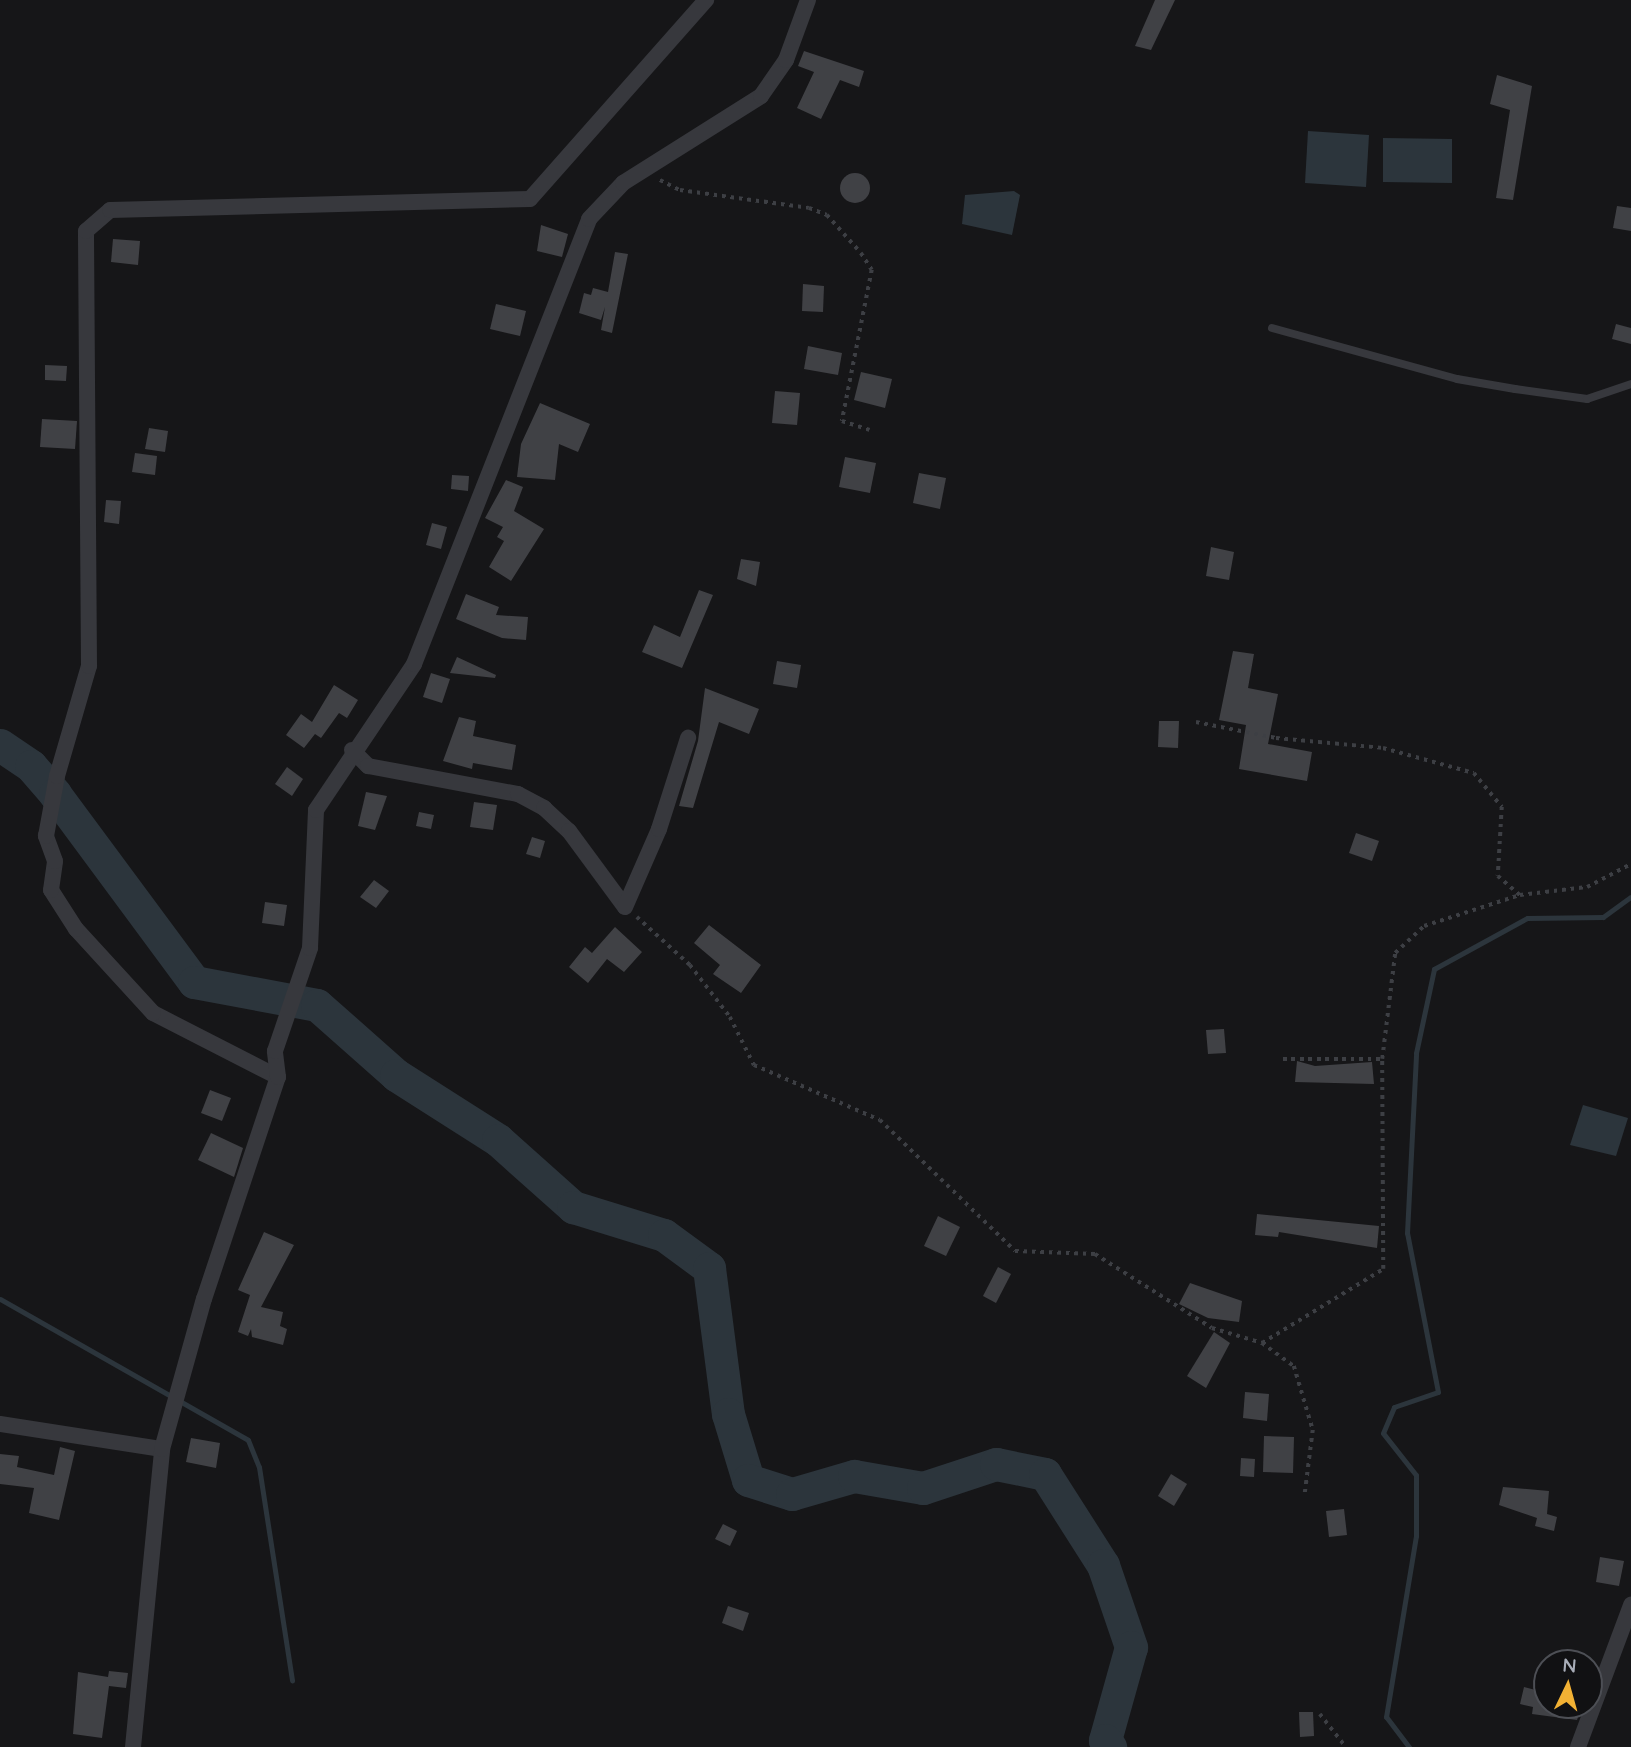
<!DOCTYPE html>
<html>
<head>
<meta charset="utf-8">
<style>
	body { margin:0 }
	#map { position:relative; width:1631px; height:1747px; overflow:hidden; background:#161618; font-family:Quicksand,sans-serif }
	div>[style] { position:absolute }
	.water>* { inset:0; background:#2c353c }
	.stream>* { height:5px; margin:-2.5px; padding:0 2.5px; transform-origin:2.5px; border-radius:2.5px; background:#2c353c }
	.river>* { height:33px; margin:-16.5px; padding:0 16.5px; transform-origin:16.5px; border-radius:16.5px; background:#2c353c }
	.building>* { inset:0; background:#404145 }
	.round { border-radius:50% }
	.path>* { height:3.5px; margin-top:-1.75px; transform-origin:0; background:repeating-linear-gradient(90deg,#3d3f44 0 3.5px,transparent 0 8.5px) }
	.lane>* { height:8px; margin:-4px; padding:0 4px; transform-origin:4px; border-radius:4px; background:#37383d }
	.street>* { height:16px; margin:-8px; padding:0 8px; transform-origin:8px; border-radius:8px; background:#37383d }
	span { translate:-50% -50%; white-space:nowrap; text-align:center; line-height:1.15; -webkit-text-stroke:6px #111113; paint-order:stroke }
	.north { position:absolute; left:1533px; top:1649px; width:70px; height:70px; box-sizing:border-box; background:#111113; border:2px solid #4d4f55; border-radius:50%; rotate:5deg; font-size:19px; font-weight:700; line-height:28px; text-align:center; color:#a8adb8 }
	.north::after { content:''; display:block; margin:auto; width:24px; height:32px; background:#f2b134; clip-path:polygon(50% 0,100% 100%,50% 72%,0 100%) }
</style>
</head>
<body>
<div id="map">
	<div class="water">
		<div style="clip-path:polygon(1308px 131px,1369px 135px,1366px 187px,1305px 183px)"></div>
		<div style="clip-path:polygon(1383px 138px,1452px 139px,1452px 183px,1383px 182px)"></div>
		<div style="clip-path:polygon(1014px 191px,1020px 195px,1012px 235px,962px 224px,965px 195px)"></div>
		<div style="clip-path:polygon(1583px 1105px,1628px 1118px,1616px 1156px,1570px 1145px)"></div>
	</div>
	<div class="stream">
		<div style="left:0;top:1299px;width:285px;rotate:29.6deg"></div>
		<div style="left:248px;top:1440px;width:29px;rotate:68deg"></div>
		<div style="left:259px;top:1467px;width:216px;rotate:81.2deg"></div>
		<div style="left:1409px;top:1747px;width:38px;rotate:-127deg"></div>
		<div style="left:1386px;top:1717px;width:183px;rotate:-80.6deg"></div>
		<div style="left:1416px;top:1536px;width:61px;rotate:-90deg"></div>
		<div style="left:1416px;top:1475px;width:53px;rotate:-128.2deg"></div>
		<div style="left:1383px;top:1433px;width:28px;rotate:-67deg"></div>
		<div style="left:1394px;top:1407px;width:46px;rotate:-18.8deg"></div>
		<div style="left:1438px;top:1392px;width:162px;rotate:-101deg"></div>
		<div style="left:1407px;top:1233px;width:180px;rotate:-87.1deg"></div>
		<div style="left:1416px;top:1053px;width:86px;rotate:-77.9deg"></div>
		<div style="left:1434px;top:969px;width:106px;rotate:-28.7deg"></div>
		<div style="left:1527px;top:918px;width:76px;rotate:-0.8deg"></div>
		<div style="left:1603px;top:917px;width:34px;rotate:-36deg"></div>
	</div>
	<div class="river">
		<div style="left:0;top:745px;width:37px;rotate:34deg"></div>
		<div style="left:31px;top:766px;width:37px;rotate:49deg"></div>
		<div style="left:55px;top:794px;width:234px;rotate:53.5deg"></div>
		<div style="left:194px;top:982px;width:125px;rotate:10.6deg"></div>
		<div style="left:317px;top:1005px;width:106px;rotate:41.5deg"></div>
		<div style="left:396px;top:1075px;width:121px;rotate:32.5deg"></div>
		<div style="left:498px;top:1140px;width:101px;rotate:41.8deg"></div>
		<div style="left:573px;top:1207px;width:95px;rotate:17.1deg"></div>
		<div style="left:664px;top:1235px;width:56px;rotate:36.3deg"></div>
		<div style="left:709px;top:1268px;width:147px;rotate:82.6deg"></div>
		<div style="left:728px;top:1414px;width:69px;rotate:73.1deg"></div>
		<div style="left:748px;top:1480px;width:46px;rotate:17.7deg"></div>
		<div style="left:792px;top:1494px;width:65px;rotate:-16.2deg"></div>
		<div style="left:854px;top:1476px;width:70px;rotate:9.9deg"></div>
		<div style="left:923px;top:1488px;width:77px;rotate:-18.2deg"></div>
		<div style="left:996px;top:1464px;width:50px;rotate:11.5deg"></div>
		<div style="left:1045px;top:1474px;width:108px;rotate:57.5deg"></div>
		<div style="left:1103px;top:1565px;width:87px;rotate:71.1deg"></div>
		<div style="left:1131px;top:1647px;width:97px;rotate:105.6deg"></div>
		<div style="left:1105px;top:1740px;width:9px;rotate:54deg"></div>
	</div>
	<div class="building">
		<div style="clip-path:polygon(1155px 0,1175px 0,1151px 50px,1135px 46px)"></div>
		<div style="clip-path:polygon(804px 51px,864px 71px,859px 87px,840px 80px,821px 119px,797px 108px,814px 72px,798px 66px)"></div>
		<div style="clip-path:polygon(1497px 75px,1532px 86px,1513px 200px,1496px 198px,1510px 110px,1490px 104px)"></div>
		<div class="round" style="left:840px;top:173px;width:30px;height:30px"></div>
		<div style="clip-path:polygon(1617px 206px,1631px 208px,1631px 231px,1613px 228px)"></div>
		<div style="clip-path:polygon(541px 225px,568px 234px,562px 257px,537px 251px)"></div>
		<div style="clip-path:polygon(113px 239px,140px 241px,138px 265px,111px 262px)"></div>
		<div style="clip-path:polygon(615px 252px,628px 254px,612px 333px,601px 330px,605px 307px,601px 320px,579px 313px,584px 293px,591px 295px,593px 288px,608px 292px)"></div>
		<div style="clip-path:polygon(803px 284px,824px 286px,823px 312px,802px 311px)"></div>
		<div style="clip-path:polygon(496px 304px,526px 311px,520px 336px,490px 329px)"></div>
		<div style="clip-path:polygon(1616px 324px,1631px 328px,1631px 344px,1612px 339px)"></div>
		<div style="clip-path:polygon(808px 346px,842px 353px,838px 375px,804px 369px)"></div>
		<div style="clip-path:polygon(45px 365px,67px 366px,66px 381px,45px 380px)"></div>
		<div style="clip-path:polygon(861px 372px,892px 379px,885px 408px,854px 400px)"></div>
		<div style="clip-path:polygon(775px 391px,800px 393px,797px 425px,772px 423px)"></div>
		<div style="clip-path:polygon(540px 403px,590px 424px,578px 452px,559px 444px,555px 480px,517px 477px,521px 444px)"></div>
		<div style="clip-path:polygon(42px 419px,77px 421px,75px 449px,40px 447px)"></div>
		<div style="clip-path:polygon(149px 428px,168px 431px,165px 452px,145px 449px)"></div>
		<div style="clip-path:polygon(135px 453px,157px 456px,155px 475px,132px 472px)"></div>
		<div style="clip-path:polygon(845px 457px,876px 463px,870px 493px,839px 487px)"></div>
		<div style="clip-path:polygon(919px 473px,946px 478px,940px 509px,913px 503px)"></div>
		<div style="clip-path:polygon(452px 475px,469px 476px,468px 491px,451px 489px)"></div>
		<div style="clip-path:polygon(506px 480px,523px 487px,514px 511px,544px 529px,511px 581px,489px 567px,504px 541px,497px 537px,503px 527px,485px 518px)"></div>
		<div style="clip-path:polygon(106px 500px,121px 501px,119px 524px,104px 522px)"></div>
		<div style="clip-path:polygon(432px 523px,447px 527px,441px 549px,426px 545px)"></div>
		<div style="clip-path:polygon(1211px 547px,1234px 552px,1229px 580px,1206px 576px)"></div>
		<div style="clip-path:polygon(741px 559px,760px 562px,756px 586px,737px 579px)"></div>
		<div style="clip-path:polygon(699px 590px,713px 595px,682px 668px,642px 652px,654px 625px,680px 637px)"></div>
		<div style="clip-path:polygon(466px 594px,499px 607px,496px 615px,528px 617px,526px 640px,502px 638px,456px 619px)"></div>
		<div style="clip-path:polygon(1233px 651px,1254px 654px,1248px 688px,1278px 694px,1268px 744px,1312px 752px,1307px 781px,1239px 769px,1246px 725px,1219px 720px)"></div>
		<div style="clip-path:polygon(457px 657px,496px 675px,495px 678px,450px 673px)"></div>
		<div style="clip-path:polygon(777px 661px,801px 665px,797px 688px,773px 684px)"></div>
		<div style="clip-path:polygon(431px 673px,450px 679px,442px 703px,423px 697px)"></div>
		<div style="clip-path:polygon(334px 685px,358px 700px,347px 718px,339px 713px,321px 738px,315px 734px,304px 748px,286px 735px,301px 714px,312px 722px)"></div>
		<div style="clip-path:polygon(705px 688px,759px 709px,749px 734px,719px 722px,693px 808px,679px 806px,698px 741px)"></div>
		<div style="clip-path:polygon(459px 717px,476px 721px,473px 736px,516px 745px,512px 770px,473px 763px,472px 769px,443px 761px)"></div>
		<div style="clip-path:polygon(1159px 721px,1179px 721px,1178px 748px,1158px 747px)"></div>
		<div style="clip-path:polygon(287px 767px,303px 779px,292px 796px,275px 784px)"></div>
		<div style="clip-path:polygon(366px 792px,387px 796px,375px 830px,358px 826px)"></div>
		<div style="clip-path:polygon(474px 802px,497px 805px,493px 830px,470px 827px)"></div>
		<div style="clip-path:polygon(419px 812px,434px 815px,431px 829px,416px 826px)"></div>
		<div style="clip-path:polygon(1356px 833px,1379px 841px,1372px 861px,1349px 853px)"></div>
		<div style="clip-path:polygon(532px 837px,545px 841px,540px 858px,526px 854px)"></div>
		<div style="clip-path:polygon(374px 880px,389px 891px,376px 908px,360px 897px)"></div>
		<div style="clip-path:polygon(265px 902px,287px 905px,284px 926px,262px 923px)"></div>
		<div style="clip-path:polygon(709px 925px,761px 965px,741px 993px,713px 974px,720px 965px,694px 943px)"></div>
		<div style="clip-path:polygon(615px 927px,642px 952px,624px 972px,607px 959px,588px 983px,569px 967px,585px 947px,592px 953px)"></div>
		<div style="clip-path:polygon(1224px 1029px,1226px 1053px,1208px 1054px,1206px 1030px)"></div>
		<div style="clip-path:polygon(1297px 1061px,1315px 1066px,1372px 1062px,1374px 1084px,1295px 1082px)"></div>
		<div style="clip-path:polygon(210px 1090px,231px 1098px,222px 1121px,201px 1113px)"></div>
		<div style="clip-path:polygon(211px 1133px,243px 1148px,234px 1177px,198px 1160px)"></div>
		<div style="clip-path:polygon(1257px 1214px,1379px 1226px,1377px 1248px,1279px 1232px,1278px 1237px,1255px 1235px)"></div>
		<div style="clip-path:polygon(938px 1216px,960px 1227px,946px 1256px,924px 1246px)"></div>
		<div style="clip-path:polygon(264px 1232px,294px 1245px,261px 1307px,283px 1312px,280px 1326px,287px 1329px,283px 1345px,252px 1337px,251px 1329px,248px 1336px,238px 1332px,250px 1295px,238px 1290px)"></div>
		<div style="clip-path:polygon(998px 1267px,1011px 1274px,996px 1303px,983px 1296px)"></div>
		<div style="clip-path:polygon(1190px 1283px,1242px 1301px,1239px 1322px,1208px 1318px,1179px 1304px)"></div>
		<div style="clip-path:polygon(1214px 1332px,1230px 1343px,1206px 1388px,1187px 1376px)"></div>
		<div style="clip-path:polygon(1245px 1392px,1269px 1394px,1267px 1421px,1243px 1418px)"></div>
		<div style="clip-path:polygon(1264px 1436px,1294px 1437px,1293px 1473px,1263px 1472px)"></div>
		<div style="clip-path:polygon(191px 1438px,220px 1443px,216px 1468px,186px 1462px)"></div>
		<div style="clip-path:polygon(60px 1447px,75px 1451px,59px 1520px,29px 1513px,34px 1488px,0 1484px,0 1454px,19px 1456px,17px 1467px,54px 1475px)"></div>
		<div style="clip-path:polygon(1241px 1458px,1255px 1459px,1254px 1477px,1240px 1476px)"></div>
		<div style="clip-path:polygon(1171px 1474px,1187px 1484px,1174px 1506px,1158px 1496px)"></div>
		<div style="clip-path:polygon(1503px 1487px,1549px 1491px,1547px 1514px,1557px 1517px,1554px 1531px,1535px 1526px,1537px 1518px,1499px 1505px)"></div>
		<div style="clip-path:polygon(1344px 1509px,1347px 1535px,1329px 1537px,1326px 1511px)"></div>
		<div style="clip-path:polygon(723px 1524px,737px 1531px,730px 1546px,715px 1539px)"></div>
		<div style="clip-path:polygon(1600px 1557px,1624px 1561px,1619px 1586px,1596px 1582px)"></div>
		<div style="clip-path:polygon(728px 1606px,749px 1613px,743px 1631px,722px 1623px)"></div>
		<div style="clip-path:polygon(109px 1671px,128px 1673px,126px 1688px,109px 1686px,102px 1738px,73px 1734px,78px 1672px,108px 1677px)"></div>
		<div style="clip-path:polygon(1524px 1687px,1547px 1693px,1547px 1705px,1582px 1705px,1577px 1720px,1532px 1714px,1533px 1707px,1520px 1704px)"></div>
		<div style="clip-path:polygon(1299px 1712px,1313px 1712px,1314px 1736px,1300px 1737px)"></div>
	</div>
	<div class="path">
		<div style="left:660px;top:180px;width:22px;rotate:27deg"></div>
		<div style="left:680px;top:190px;width:130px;rotate:7.9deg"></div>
		<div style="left:809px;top:208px;width:19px;rotate:21deg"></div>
		<div style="left:827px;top:215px;width:51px;rotate:48.2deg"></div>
		<div style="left:861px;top:253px;width:20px;rotate:57deg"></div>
		<div style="left:872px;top:270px;width:154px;rotate:101.2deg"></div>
		<div style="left:842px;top:421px;width:29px;rotate:18deg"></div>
		<div style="left:1196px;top:722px;width:82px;rotate:11.3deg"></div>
		<div style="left:1276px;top:738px;width:107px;rotate:5.3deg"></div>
		<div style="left:1383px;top:748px;width:94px;rotate:15.4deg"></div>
		<div style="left:1474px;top:773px;width:44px;rotate:50.5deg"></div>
		<div style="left:1502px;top:807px;width:69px;rotate:93.3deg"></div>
		<div style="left:1498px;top:876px;width:29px;rotate:41deg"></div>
		<div style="left:637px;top:917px;width:72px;rotate:42.2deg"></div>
		<div style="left:690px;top:965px;width:66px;rotate:52.4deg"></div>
		<div style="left:730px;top:1017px;width:54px;rotate:63.4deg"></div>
		<div style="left:754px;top:1065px;width:137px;rotate:23.6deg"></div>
		<div style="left:880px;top:1120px;width:188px;rotate:44.1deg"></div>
		<div style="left:1015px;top:1251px;width:80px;rotate:2.1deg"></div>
		<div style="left:1095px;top:1254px;width:138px;rotate:32.3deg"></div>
		<div style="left:1212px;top:1328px;width:52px;rotate:16.7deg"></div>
		<div style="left:1262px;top:1343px;width:142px;rotate:-31.4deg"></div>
		<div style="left:1383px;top:1269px;width:210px;rotate:-90.3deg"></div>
		<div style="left:1283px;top:1059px;width:99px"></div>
		<div style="left:1382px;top:1059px;width:107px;rotate:-83deg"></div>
		<div style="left:1395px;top:953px;width:40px;rotate:-43deg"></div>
		<div style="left:1424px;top:926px;width:101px;rotate:-17.9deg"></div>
		<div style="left:1520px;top:895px;width:67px;rotate:-6.8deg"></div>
		<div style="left:1587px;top:887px;width:50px;rotate:-27.6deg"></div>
		<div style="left:1262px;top:1343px;width:39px;rotate:36deg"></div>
		<div style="left:1294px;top:1366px;width:67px;rotate:73.5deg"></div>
		<div style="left:1313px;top:1430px;width:64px;rotate:97.2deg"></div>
		<div style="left:1320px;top:1714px;width:42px;rotate:51.8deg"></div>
	</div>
	<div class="lane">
		<div style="left:1272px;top:328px;width:192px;rotate:15.4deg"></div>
		<div style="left:1457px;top:379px;width:59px;rotate:9.8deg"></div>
		<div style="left:1515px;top:389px;width:73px;rotate:7.9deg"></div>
		<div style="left:1587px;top:399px;width:46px;rotate:-18.8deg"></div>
	</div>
	<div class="street">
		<div style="left:352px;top:750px;width:23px;rotate:45deg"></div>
		<div style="left:368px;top:766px;width:153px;rotate:10.6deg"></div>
		<div style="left:518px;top:794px;width:30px;rotate:28deg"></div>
		<div style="left:544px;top:808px;width:34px;rotate:43deg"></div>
		<div style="left:569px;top:831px;width:94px;rotate:53.6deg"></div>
		<div style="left:625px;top:907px;width:85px;rotate:-66.4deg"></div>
		<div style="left:659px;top:829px;width:96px;rotate:-72.3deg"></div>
		<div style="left:278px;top:1077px;width:140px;rotate:-152.9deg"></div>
		<div style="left:153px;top:1013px;width:114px;rotate:-132.5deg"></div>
		<div style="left:76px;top:929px;width:46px;rotate:-122.7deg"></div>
		<div style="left:51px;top:890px;width:29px;rotate:-82deg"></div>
		<div style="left:55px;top:861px;width:27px;rotate:-110deg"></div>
		<div style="left:46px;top:836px;width:61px;rotate:-79.6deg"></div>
		<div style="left:57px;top:776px;width:115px;rotate:-73.8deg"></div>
		<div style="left:89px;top:666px;width:435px;rotate:-90.4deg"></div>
		<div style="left:86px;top:231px;width:32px;rotate:-41deg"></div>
		<div style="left:110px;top:210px;width:420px;rotate:-1.5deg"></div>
		<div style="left:530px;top:199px;width:266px;rotate:-48.5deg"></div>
		<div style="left:0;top:1424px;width:164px;rotate:8.8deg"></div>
		<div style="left:133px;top:1747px;width:299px;rotate:-84.4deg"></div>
		<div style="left:162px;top:1449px;width:156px;rotate:-74.4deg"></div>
		<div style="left:204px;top:1299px;width:234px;rotate:-71.6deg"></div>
		<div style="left:278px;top:1077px;width:26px;rotate:-97deg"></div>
		<div style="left:275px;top:1051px;width:109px;rotate:-71.2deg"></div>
		<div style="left:310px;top:948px;width:138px;rotate:-87.5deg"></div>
		<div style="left:316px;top:810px;width:176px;rotate:-56.1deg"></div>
		<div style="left:414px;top:664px;width:478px;rotate:-68.5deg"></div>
		<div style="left:589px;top:219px;width:50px;rotate:-46.6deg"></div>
		<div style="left:623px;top:183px;width:163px;rotate:-32.2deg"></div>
		<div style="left:761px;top:96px;width:44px;rotate:-55.2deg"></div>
		<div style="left:786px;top:60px;width:64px;rotate:-69.9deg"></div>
		<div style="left:1578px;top:1747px;width:152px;rotate:-69.5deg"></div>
	</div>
	<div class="north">N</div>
</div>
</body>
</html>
